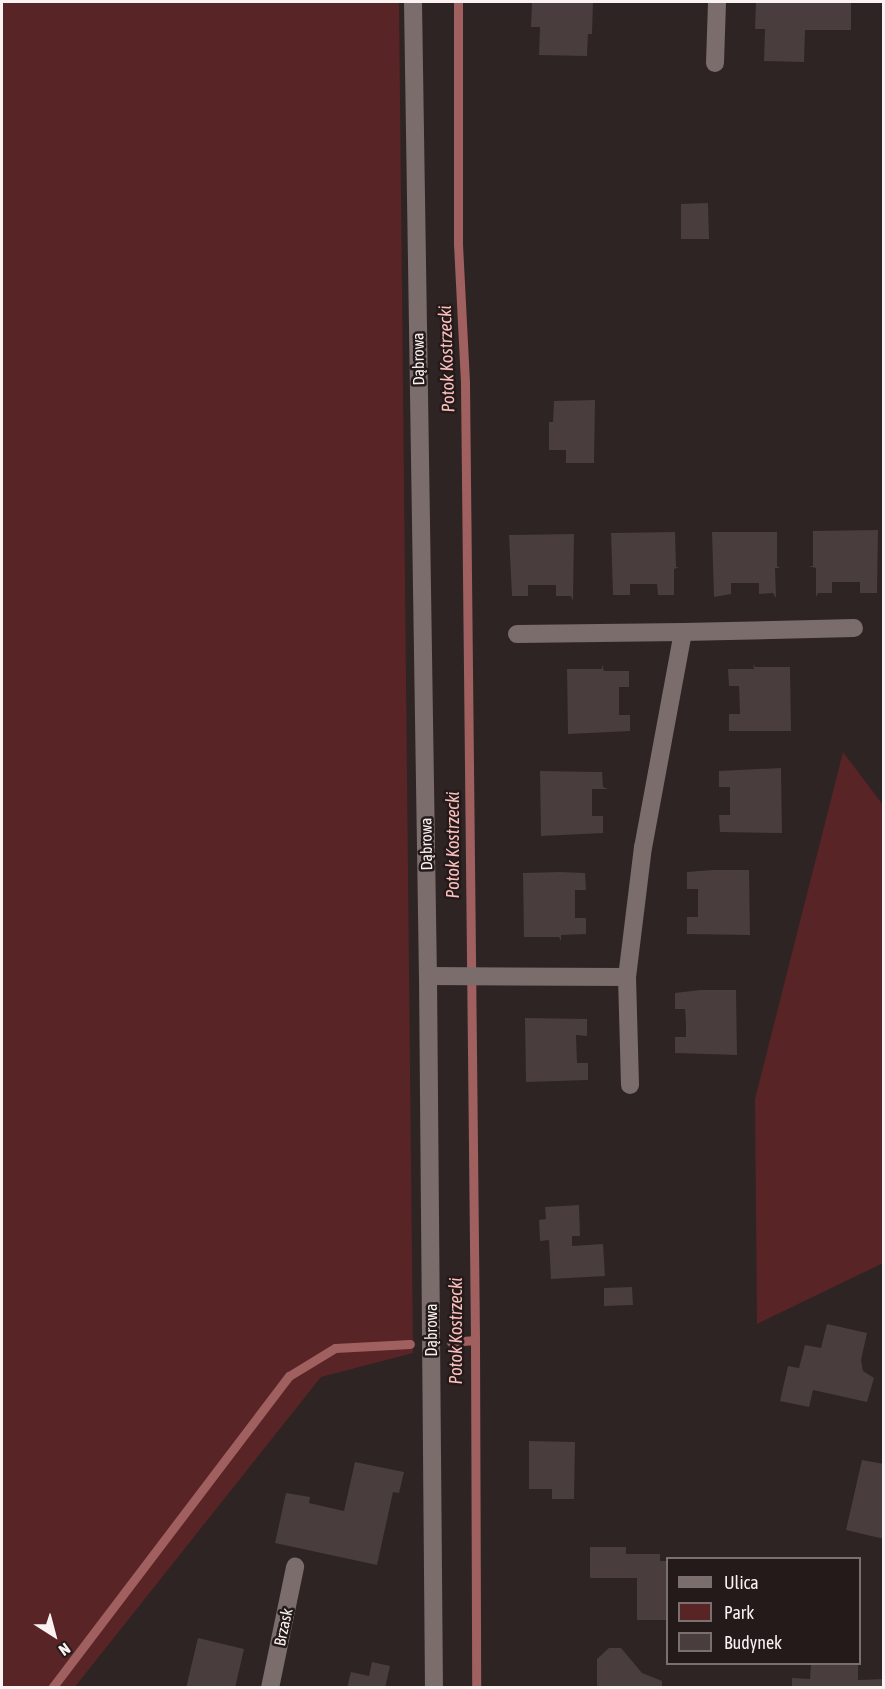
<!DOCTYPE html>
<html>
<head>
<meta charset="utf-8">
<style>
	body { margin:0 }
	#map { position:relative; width:885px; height:1689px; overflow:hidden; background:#2e2423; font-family:"Asap Condensed",sans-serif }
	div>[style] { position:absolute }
	.green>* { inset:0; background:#592425 }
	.stream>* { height:9px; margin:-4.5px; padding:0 4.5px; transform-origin:4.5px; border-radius:4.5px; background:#a0605f }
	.building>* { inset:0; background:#493d3d }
	.minor>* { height:18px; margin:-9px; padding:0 9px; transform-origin:9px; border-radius:9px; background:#7a6d6c }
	span { translate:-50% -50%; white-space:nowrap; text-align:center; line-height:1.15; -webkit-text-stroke:5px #241a1a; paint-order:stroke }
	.street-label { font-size:16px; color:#faf2f2 }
	.water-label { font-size:18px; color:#fcc1bf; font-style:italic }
	.frame { position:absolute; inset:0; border:3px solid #faf2f2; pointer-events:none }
	.legend { position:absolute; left:666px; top:1557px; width:195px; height:108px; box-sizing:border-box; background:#241a1a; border:2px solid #7a7070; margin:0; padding:8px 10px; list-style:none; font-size:18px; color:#faf2f2 }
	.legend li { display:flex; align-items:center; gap:12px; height:30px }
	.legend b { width:30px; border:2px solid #7a7070 }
	.north { position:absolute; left:24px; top:1605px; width:60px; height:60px; -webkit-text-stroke:4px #241a1a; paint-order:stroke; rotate:144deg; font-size:16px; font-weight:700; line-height:24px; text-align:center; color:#faf2f2 }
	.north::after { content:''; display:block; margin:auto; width:21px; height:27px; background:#faf2f2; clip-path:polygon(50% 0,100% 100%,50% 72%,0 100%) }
</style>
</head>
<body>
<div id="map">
	<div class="green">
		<div style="clip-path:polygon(2px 2px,399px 2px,413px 1353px,321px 1377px,74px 1688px,2px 1687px)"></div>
		<div style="clip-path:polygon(843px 752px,883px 805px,883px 1263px,757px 1324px,755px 1099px)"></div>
	</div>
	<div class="stream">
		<div style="left:458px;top:2px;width:242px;rotate:90deg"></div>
		<div style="left:458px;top:244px;width:140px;rotate:87.1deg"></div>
		<div style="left:465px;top:384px;width:956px;rotate:89.4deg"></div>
		<div style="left:475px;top:1340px;width:348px;rotate:89.8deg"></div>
		<div style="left:451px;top:1342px;width:24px;rotate:-5deg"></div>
		<div style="left:52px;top:1688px;width:392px;rotate:-52.8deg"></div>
		<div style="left:289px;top:1376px;width:54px;rotate:-31.3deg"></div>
		<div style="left:335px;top:1348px;width:75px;rotate:-3.1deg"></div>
	</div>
	<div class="building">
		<div style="clip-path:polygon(532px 2px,593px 2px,592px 34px,588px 34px,587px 56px,539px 55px,540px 27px,531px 27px)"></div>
		<div style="clip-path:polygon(756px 2px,851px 2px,851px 30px,805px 30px,804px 62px,764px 61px,765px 29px,755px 29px)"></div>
		<div style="clip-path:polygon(708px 203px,709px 239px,681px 239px,681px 204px)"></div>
		<div style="clip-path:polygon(595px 400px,594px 463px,566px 463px,566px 450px,549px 450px,549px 422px,553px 422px,554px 401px)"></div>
		<div style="clip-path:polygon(878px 530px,877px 593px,860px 593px,860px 582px,832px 582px,832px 593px,818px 593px,816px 597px,816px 568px,808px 566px,813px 566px,813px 531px)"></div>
		<div style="clip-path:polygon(675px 532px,676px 567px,679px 567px,674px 569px,674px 595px,658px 595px,657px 584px,630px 584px,630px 595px,613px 595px,611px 533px)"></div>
		<div style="clip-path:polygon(712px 532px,777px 532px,777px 566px,780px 568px,775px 568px,776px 598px,773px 593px,759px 594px,759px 583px,731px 583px,731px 594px,714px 597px)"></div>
		<div style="clip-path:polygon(574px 534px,573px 601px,571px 596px,556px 596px,556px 585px,528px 585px,528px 596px,512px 596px,509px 535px)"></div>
		<div style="clip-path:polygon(602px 664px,604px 671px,629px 671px,629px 687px,619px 687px,619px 715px,630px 715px,630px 731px,568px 734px,567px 669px,602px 669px)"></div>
		<div style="clip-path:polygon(753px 664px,755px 667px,790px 667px,791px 731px,729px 731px,729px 714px,740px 714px,739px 686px,729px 686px,728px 669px,754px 669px)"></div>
		<div style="clip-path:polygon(781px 768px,782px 833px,720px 832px,719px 815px,730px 815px,730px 787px,719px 787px,719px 771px)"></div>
		<div style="clip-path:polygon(540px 771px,602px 772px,603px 787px,608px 789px,592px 789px,592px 816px,603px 816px,603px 833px,541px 836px)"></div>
		<div style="clip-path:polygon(712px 870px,749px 870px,750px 935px,687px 934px,687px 917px,698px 917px,698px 889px,687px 889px,687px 872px)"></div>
		<div style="clip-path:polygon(560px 872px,585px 873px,586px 890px,575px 890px,575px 918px,586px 918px,586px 934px,561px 935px,561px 941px,559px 937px,524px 937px,523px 873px)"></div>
		<div style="clip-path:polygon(700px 990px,736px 990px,737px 1055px,675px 1053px,675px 1037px,686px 1037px,686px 1023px,685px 1009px,675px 1009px,675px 993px)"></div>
		<div style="clip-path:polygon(525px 1018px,587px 1019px,587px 1036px,576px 1035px,577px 1063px,588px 1063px,588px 1080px,526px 1082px)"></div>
		<div style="clip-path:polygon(579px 1205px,580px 1236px,572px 1236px,572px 1246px,603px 1244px,605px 1276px,551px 1279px,549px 1240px,540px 1241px,539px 1220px,546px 1219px,545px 1207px)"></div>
		<div style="clip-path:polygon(632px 1287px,633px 1305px,604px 1306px,604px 1288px)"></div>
		<div style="clip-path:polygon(827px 1324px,867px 1333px,861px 1360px,863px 1371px,874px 1378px,867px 1402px,813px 1390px,809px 1407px,780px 1401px,788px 1366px,799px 1368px,805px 1345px,821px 1348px)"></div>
		<div style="clip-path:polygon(529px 1441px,575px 1442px,574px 1499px,552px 1499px,552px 1489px,529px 1489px)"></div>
		<div style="clip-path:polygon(862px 1460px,884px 1464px,884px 1539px,846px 1530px)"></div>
		<div style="clip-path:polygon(355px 1462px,404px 1472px,399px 1493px,393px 1492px,377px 1565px,275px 1543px,286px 1493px,310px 1497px,309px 1503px,344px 1511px)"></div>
		<div style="clip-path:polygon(590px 1547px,626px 1547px,626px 1554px,660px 1554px,660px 1561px,668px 1561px,668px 1620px,637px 1620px,637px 1578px,590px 1578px)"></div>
		<div style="clip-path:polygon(198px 1638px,244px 1649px,235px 1688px,186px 1688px)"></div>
		<div style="clip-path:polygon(609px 1648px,621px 1648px,642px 1673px,662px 1681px,662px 1688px,597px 1688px,597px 1659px)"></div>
		<div style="clip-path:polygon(372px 1662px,390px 1666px,385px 1688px,347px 1688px,351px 1672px,369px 1676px)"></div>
		<div style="clip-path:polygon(811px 1664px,858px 1664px,858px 1680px,884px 1679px,884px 1688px,792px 1688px,792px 1678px,810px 1679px)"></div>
	</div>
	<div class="minor">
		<div style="left:413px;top:2px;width:974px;rotate:89.12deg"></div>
		<div style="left:428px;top:976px;width:712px;rotate:89.52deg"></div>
		<div style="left:715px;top:63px;width:61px;rotate:-88.1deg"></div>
		<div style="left:683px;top:632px;width:171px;rotate:-1.3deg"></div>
		<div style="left:517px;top:634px;width:166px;rotate:-0.7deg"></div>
		<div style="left:683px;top:632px;width:219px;rotate:100.5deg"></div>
		<div style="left:643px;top:847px;width:131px;rotate:97deg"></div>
		<div style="left:428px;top:976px;width:199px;rotate:0.3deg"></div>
		<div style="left:627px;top:977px;width:108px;rotate:88.4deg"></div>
		<div style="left:270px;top:1688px;width:124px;rotate:-78.3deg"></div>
	</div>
	<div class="street-label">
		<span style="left:418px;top:359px;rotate:-91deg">Dąbrowa</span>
		<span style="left:426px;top:844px;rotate:-91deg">Dąbrowa</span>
		<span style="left:431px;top:1330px;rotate:-90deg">Dąbrowa</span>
		<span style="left:283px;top:1627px;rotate:-78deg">Brzask</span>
	</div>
	<div class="water-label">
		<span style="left:447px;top:359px;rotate:-92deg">Potok Kostrzecki</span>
		<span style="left:453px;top:845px;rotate:-90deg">Potok Kostrzecki</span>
		<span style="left:456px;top:1331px;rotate:-90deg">Potok Kostrzecki</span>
	</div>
	<div class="frame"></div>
	<ul class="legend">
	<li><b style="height:8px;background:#7a6d6c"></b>Ulica</li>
	<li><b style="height:16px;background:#592425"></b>Park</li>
	<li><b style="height:16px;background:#493d3d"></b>Budynek</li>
	</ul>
	<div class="north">N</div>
</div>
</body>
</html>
